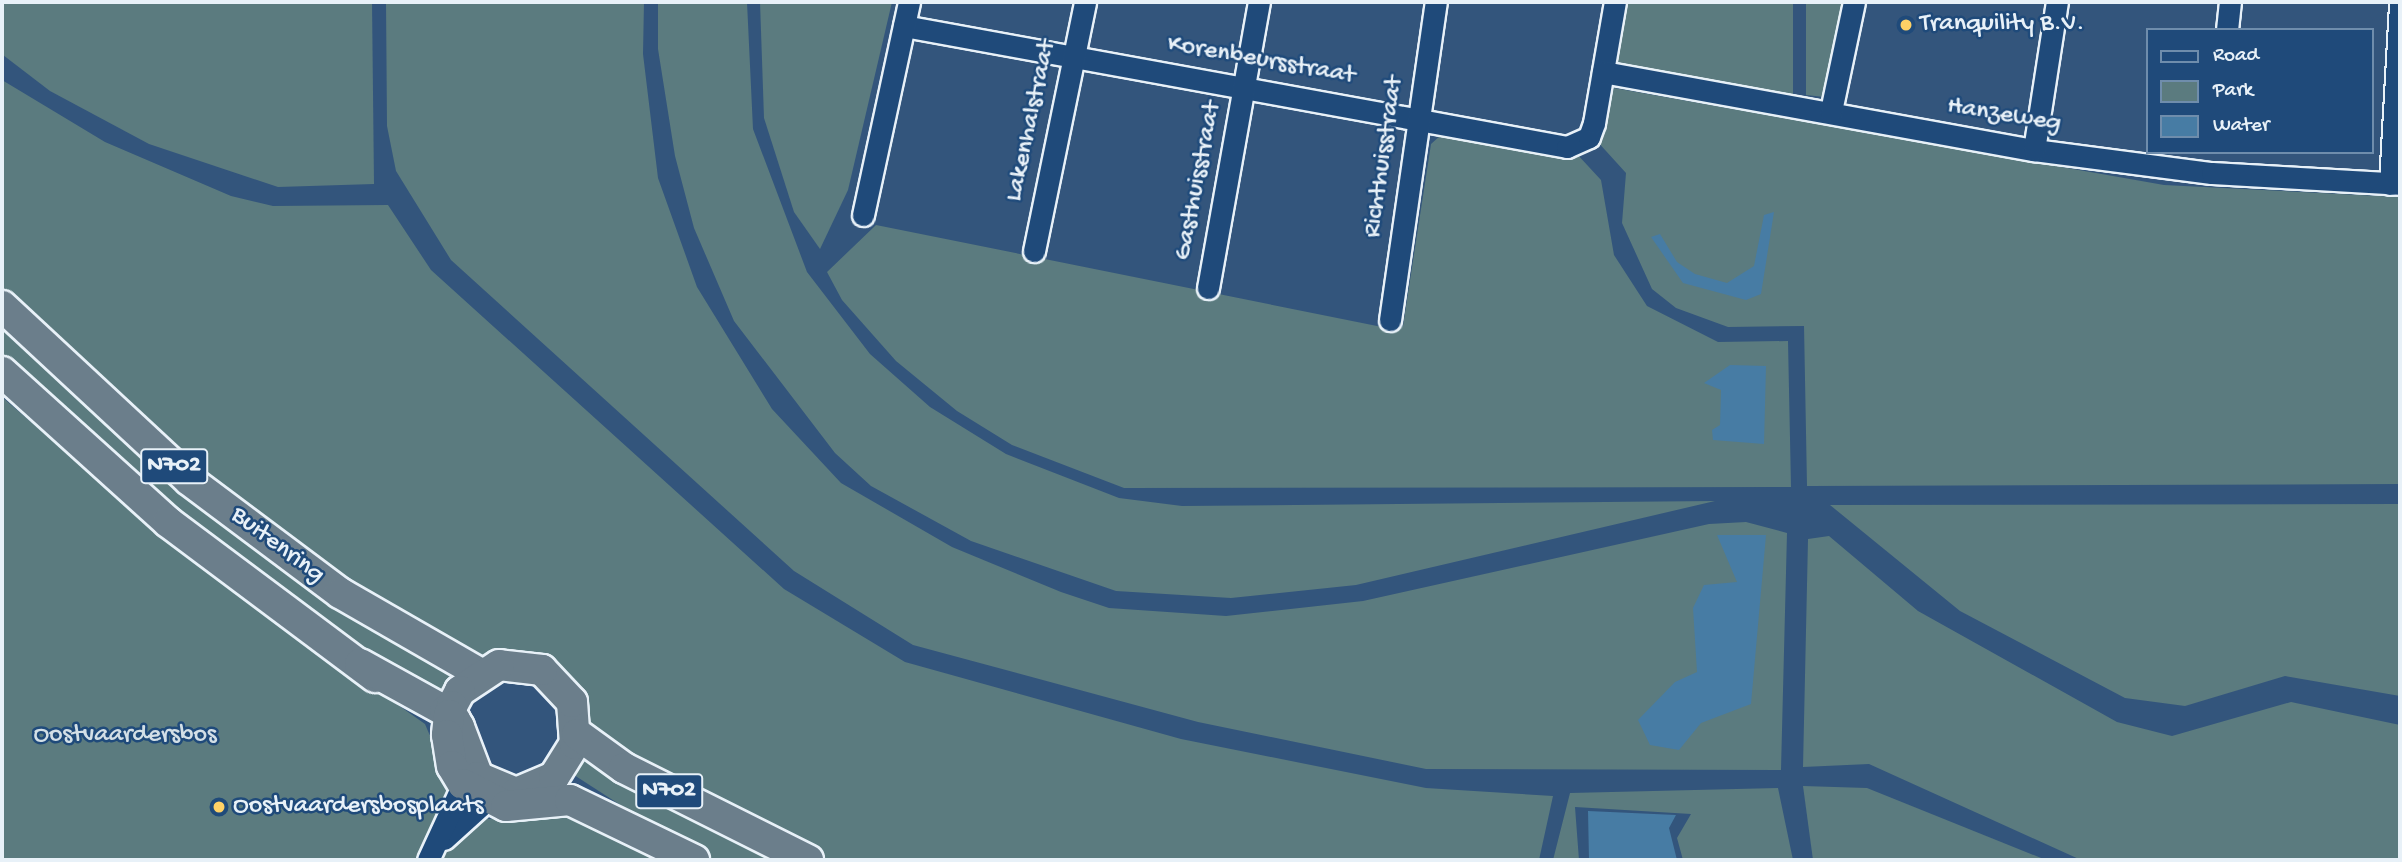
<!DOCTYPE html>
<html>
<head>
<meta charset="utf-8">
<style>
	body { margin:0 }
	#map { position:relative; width:2402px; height:862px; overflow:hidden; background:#33557c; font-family:"Gochi Hand",sans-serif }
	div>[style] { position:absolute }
	.green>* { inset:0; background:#5b7b7f }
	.water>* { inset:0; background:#477ca4 }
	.roads { filter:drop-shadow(2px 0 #e8f1f8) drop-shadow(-2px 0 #e8f1f8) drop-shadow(0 2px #e8f1f8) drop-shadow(0 -2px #e8f1f8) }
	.minor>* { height:21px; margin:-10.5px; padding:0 10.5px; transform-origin:10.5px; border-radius:10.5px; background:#1f4a7a }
	.highway>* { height:30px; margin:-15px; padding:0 15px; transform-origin:15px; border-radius:15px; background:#6b7e8b }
	.dots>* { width:19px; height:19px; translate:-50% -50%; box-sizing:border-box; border:4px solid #1f4a7a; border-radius:50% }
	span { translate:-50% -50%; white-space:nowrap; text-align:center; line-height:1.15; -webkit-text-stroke:5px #1f4a7a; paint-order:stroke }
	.shield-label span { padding:2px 5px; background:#1f4a7a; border:2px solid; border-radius:5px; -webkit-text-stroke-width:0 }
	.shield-label { font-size:24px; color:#e8f1f8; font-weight:700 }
	.poi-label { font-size:26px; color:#e8f1f8 }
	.left { translate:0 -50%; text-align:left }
	.street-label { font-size:26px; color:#e8f1f8 }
	.park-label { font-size:26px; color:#d3dfe6 }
	.frame { position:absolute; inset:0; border:4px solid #e8f1f8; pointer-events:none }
	.legend { position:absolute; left:2146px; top:28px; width:228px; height:126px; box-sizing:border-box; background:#1f4a7a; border:2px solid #6f8dac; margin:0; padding:9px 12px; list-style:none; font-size:21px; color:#e8f1f8 }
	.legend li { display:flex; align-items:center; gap:14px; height:35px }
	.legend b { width:35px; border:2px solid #6f8dac }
</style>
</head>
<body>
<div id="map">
	<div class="green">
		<div style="clip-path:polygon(2px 2px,372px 2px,374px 184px,278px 187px,149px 144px,50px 91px,3px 55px)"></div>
		<div style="clip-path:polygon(386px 2px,644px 2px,643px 54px,658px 178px,697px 287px,772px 409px,841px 483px,952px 547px,1061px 592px,1109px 608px,1226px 616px,1363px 601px,1709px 524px,1746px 522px,1787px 533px,1781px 770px,1426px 769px,1198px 722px,913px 645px,794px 571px,451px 260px,396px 171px,387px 126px)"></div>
		<div style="clip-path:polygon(658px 2px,747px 2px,753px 129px,807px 272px,870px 354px,930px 407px,1006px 454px,1119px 498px,1182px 506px,1715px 501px,1356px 585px,1231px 598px,1116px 591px,971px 541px,871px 486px,835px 453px,734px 321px,694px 228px,675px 156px,658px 49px)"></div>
		<div style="clip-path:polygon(760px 2px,892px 2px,848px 190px,820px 249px,794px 212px,764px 118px)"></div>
		<div style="clip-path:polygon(1623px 2px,1793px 2px,1793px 97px,1620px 65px,1614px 57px)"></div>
		<div style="clip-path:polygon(1806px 2px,1844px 2px,1824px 97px,1806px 95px)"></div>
		<div style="clip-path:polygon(2px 80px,105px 142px,231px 196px,273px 206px,388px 205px,431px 270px,784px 589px,905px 662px,1181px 739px,1426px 788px,1553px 796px,1539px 860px,823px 860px,770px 837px,594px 734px,581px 700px,487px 658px,465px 658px,417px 632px,200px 472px,2px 294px)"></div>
		<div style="clip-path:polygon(1614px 88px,2164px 185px,2400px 197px,2400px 484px,1807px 486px,1804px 326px,1728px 327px,1676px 308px,1652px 289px,1622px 223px,1626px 173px,1596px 140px)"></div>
		<div style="clip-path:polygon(1441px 135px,1576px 153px,1601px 180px,1614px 255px,1647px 306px,1718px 342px,1788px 341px,1791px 487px,1124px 488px,1012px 445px,957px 411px,896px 361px,842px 300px,827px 272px,876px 225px,1397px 330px,1403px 326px,1431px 144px)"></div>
		<div style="clip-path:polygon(2px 326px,114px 433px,199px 502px,454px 678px,443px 700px,363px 651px,172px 510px,2px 360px)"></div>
		<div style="clip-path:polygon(2px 397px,182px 552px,425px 724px,447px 776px,446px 795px,489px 819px,567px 810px,666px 860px,2px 860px)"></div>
		<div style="clip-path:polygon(2400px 504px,2400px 696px,2285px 676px,2185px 706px,2125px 698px,1960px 611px,1830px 505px)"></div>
		<div style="clip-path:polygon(1829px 536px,1918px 611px,2117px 722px,2172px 736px,2291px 702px,2400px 725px,2400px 860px,2081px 860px,1869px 764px,1803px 767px,1808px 539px)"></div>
		<div style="clip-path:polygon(585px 756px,778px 860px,713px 860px,687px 848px,574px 775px)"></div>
		<div style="clip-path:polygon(1803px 786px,1867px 788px,2046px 860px,1813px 860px)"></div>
		<div style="clip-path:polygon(1778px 788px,1793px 860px,1683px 860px,1677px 838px,1691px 814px,1575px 807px,1579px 860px,1553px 860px,1570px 793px)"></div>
	</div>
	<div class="water">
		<div style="clip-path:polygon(1774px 212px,1761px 294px,1746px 300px,1683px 283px,1651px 237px,1660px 234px,1677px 262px,1695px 274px,1727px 283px,1754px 266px,1764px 215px)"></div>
		<div style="clip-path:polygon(1730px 365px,1766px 366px,1764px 444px,1713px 440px,1712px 430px,1720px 425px,1721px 390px,1704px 383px)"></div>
		<div style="clip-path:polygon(1717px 535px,1766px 535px,1751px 704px,1701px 723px,1679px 750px,1650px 745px,1638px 720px,1675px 682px,1697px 672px,1693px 608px,1704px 585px,1737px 582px)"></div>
		<div style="clip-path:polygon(1588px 811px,1676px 815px,1669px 828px,1677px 860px,1589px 860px)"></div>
	</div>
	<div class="roads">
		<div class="minor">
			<div style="left:904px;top:26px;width:674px;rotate:10.34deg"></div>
			<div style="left:1567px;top:147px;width:24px;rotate:-24deg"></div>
			<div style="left:1589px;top:137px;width:15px;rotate:-70deg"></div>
			<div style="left:1594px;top:123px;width:123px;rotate:-80.2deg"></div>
			<div style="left:2227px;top:30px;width:28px;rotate:-84deg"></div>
			<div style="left:1603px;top:72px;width:438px;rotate:10.3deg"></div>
			<div style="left:2034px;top:150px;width:179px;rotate:7.4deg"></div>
			<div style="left:2212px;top:173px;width:188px;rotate:3.3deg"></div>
			<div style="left:1831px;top:111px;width:111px;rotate:-78.1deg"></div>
			<div style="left:2034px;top:150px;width:150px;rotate:-81.2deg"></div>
			<div style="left:2390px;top:184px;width:181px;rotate:-86.8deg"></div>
			<div style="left:863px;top:215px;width:218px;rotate:-77.8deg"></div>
			<div style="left:1034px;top:251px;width:254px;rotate:-78.4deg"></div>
			<div style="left:1208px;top:288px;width:291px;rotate:-79.9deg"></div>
			<div style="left:1390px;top:320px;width:321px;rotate:-81.8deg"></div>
			<div style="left:444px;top:839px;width:57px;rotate:-42.1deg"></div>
			<div style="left:428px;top:860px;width:84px;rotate:-65.3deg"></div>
		</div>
		<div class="highway">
			<div style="left:2px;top:306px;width:255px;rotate:42.9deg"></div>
			<div style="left:189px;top:480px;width:189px;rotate:36.8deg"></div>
			<div style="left:340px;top:593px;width:160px;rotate:29.9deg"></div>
			<div style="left:2px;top:372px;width:224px;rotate:42.1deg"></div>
			<div style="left:168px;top:522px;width:259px;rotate:36.8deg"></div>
			<div style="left:360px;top:664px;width:97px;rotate:28.9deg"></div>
			<div style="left:445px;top:711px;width:6px;rotate:45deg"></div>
			<div style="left:449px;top:715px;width:8px;rotate:40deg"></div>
			<div style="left:455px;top:720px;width:8px;rotate:60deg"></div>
			<div style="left:459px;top:727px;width:53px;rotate:69.2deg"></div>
			<div style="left:478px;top:777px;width:41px;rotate:22.8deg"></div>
			<div style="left:516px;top:793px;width:41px;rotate:-22.8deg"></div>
			<div style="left:554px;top:777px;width:39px;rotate:-58deg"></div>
			<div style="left:575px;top:744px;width:42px;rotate:-94.1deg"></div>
			<div style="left:572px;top:702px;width:44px;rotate:-133.2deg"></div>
			<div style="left:542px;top:670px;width:43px;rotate:-173.4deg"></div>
			<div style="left:499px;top:665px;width:47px;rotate:146.3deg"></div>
			<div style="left:460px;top:691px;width:17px;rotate:118deg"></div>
			<div style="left:452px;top:706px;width:9px;rotate:108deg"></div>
			<div style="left:449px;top:715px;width:20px;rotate:96deg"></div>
			<div style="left:447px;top:735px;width:31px;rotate:81deg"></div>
			<div style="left:452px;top:766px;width:21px;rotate:59deg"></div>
			<div style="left:463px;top:784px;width:48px;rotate:27.1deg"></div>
			<div style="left:506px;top:806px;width:64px;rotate:-5.4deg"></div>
			<div style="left:570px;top:800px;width:138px;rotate:25.8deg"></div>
			<div style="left:577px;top:734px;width:58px;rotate:35.9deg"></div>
			<div style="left:624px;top:768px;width:206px;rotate:26.6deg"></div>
		</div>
	</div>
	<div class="dots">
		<div style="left:1906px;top:25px;background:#ffd166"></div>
		<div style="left:219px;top:807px;background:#ffd166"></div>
	</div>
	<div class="shield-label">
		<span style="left:174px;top:466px">N702</span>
		<span style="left:669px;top:791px">N702</span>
	</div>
	<div class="poi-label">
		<span class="left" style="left:1920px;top:25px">Tranquility B.V.</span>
		<span class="left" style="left:233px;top:807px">Oostvaardersbosplaats</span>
	</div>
	<div class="street-label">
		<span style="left:1261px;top:61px;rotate:10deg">Korenbeursstraat</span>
		<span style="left:2004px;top:116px;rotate:9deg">Hanzeweg</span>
		<span style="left:1032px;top:121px;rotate:-78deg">Lakenhalstraat</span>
		<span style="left:1385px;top:157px;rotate:-82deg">Richthuisstraat</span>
		<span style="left:1199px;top:181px;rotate:-79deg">Gasthuisstraat</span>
		<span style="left:277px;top:546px;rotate:37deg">Buitenring</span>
	</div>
	<div class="park-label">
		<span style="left:125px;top:736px">Oostvaardersbos</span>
	</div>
	<div class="frame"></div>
	<ul class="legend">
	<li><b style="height:9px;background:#1f4a7a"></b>Road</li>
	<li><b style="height:19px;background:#5b7b7f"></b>Park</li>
	<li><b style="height:19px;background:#477ca4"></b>Water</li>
	</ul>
</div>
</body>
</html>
